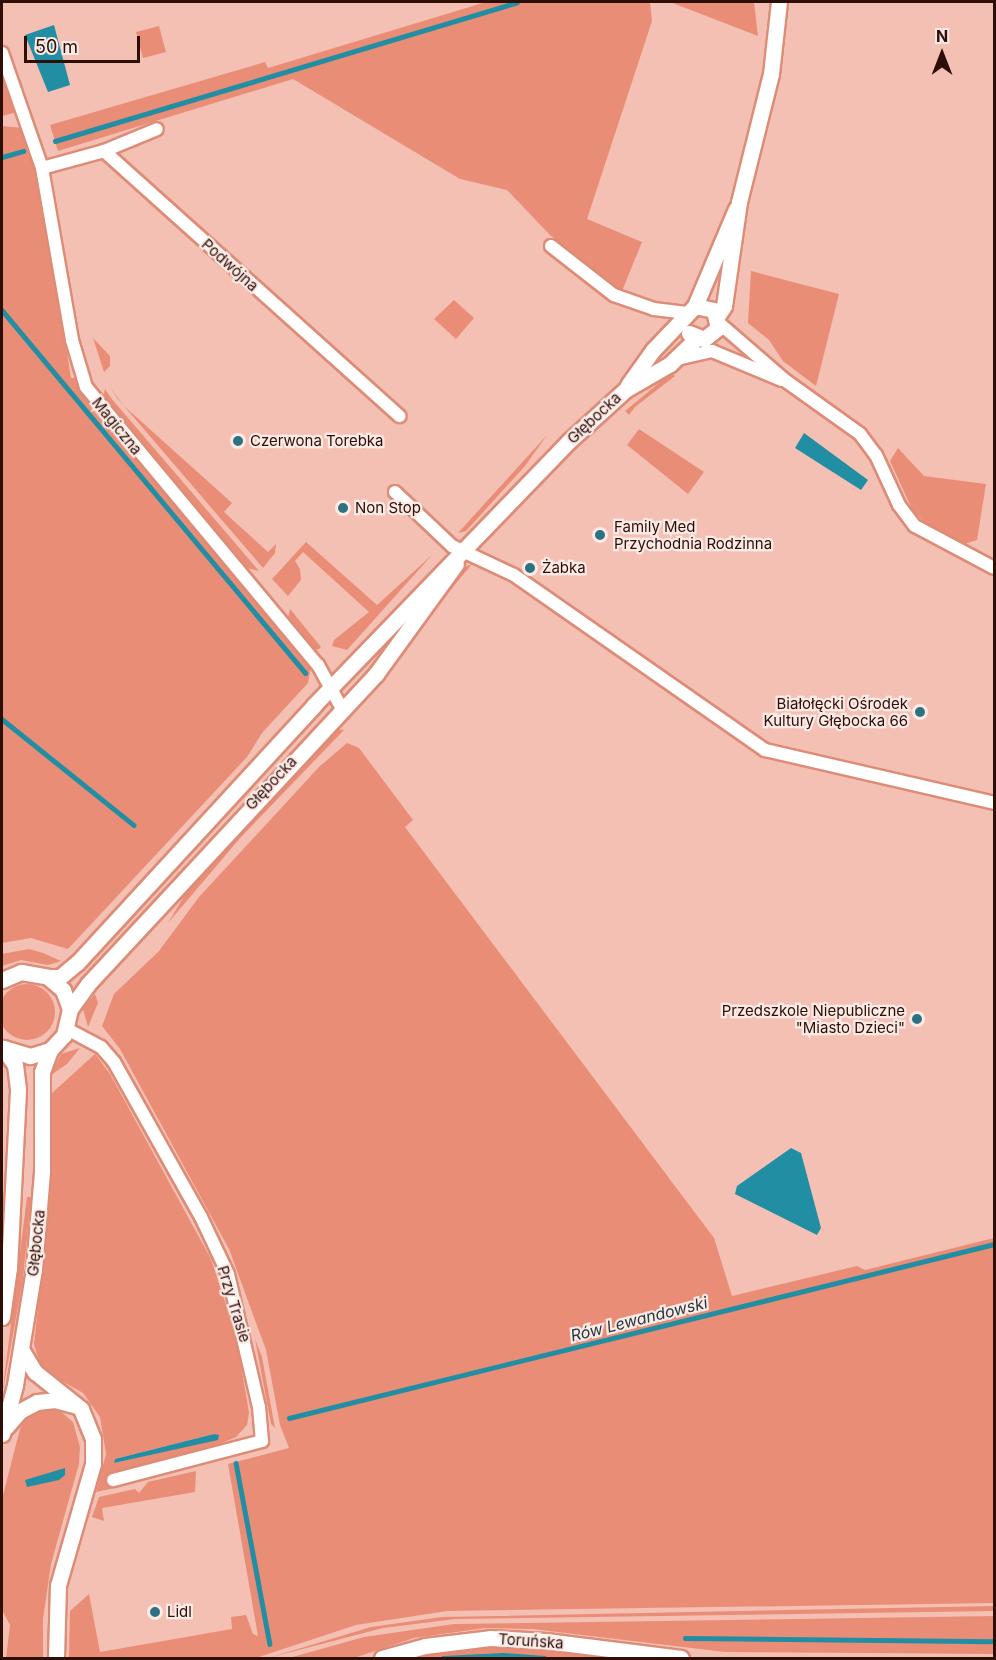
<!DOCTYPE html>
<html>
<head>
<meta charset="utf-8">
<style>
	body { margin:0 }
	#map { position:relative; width:996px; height:1660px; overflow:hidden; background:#f4c0b3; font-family:Inter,sans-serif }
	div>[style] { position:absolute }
	.green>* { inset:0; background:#ea8d76 }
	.round { border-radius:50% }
	.water>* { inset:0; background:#228ea4 }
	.stream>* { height:4.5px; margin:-2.25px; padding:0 2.25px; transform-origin:2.25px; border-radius:2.25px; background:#228ea4 }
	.roads { filter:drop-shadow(2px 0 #dd8c77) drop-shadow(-2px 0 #dd8c77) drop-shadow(0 2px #dd8c77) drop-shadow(0 -2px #dd8c77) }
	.minor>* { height:12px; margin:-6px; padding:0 6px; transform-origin:6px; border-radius:6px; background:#fff }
	.tertiary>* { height:15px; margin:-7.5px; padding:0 7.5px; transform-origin:7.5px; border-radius:7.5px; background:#fff }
	.dots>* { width:16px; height:16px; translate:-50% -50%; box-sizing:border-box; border:3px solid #fceae6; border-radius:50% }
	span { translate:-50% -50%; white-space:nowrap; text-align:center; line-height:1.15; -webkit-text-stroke:4.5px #fceae6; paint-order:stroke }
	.street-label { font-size:15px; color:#2d0f08 }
	.poi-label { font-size:15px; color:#2d0f08 }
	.left { translate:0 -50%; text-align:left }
	.right { translate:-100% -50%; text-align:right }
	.water-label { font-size:16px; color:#22393f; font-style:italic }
	.frame { position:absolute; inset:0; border:3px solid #2d0f08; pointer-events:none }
	.north { position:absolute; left:912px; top:24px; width:60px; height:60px; -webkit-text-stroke:4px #fceae6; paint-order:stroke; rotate:0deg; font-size:16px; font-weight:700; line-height:24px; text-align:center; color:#2d0f08 }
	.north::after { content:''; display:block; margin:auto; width:21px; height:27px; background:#2d0f08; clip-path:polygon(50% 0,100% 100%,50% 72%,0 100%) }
	.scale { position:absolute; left:24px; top:36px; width:116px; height:27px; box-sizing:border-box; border:3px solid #2d0f08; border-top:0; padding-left:8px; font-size:18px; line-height:21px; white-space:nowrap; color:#2d0f08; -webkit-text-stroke:4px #fceae6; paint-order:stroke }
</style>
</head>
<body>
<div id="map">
	<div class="green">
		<div style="clip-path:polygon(486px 2px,650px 2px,652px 21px,587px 219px,642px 242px,622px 291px,550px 235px,507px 190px,460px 179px,293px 79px,58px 151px,50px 125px,265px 62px,268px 68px)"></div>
		<div style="clip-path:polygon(670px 2px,754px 2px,758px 36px)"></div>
		<div style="clip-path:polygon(159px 26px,166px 52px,143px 58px,136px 32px)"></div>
		<div style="clip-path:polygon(2px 74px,17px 112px,2px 116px)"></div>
		<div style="clip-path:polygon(2px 126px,23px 128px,32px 156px,44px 208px,71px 378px,76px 378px,92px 409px,258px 603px,310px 666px,310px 672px,308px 683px,262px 733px,247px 757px,68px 949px,31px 938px,2px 943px)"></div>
		<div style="clip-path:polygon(751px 271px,839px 294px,816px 386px,783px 361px,769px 340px,748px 323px)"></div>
		<div style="clip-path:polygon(454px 300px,474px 318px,456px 339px,434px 319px)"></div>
		<div style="clip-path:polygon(93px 338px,110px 356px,110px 366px,104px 372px)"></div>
		<div style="clip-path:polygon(671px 373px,675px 376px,635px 407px,629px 415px,625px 411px)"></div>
		<div style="clip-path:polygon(109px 386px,124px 406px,232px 503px,224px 512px,268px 552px,276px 544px,275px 553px,263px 568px,118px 399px)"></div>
		<div style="clip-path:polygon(105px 389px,111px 398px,259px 571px,247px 568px,110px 409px,103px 398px)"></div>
		<div style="clip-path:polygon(639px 429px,704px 472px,688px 494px,627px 445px)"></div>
		<div style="clip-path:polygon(547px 435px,525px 466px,466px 531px,450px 535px,458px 533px)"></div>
		<div style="clip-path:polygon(898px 448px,924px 476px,986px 484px,977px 540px,965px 544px,929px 527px,913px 511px,890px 461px)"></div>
		<div style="clip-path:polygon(306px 542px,377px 605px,432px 555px,347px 650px,332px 646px,334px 640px,369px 612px,303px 552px,295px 561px,300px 569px,301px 580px,288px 596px,272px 579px)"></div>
		<div style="clip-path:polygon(472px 564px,448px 593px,386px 676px,383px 674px,461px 569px)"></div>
		<div style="clip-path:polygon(290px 609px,321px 647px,319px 649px,315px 650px,288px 619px)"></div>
		<div style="clip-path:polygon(336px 729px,344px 730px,241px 837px,168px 923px,189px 888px)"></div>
		<div style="clip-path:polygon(347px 743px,359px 748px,413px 820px,405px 827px,714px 1238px,732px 1296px,857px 1266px,865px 1270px,994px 1238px,994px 1603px,447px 1611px,356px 1625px,256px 1658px,69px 1658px,70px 1611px,89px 1594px,100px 1652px,232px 1629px,231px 1617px,246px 1615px,253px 1634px,258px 1636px,228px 1464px,289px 1448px,280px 1425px,266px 1350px,229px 1249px,120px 1049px,102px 1026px,114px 994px,159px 951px,199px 897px,319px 767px)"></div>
		<div style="clip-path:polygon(29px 949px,43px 953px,61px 961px,48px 965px,21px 960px,2px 966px,2px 954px)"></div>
		<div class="round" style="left:-1px;top:984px;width:56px;height:56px"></div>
		<div style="clip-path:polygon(95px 994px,98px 1003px,88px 1027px,83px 1009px)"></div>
		<div style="clip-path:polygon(80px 1048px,67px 1064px,51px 1075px,61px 1054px)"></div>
		<div style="clip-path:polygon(evenodd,95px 1054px,110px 1074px,211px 1259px,236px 1335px,249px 1413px,247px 1425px,236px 1437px,210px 1448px,112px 1472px,115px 1488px,96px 1492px,106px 1454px,100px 1417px,83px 1393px,41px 1369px,34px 1344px,50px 1198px,52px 1093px,95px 1054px,214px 1434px,218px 1439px,114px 1463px,115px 1459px,214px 1434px)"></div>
		<div style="clip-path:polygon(27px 1197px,31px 1197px,23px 1279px,2px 1395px)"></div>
		<div style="clip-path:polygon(255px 1339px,262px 1357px,275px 1428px,271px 1424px)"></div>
		<div style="clip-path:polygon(43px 1409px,59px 1410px,73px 1422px,80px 1447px,79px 1464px,51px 1564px,43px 1619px,43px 1658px,6px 1658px,10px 1625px,2px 1610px,2px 1499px,20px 1429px,26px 1418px)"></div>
		<div style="clip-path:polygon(196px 1471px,195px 1492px,102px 1508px,104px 1521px,92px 1517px,99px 1497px,135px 1489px,139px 1493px,148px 1482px)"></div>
		<div style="clip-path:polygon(994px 1606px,994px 1611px,455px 1619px,383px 1628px,268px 1658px,371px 1627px,442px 1617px)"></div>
		<div style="clip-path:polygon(994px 1616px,994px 1654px,725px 1652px,532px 1629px,485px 1628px,414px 1638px,354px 1658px,289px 1658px,364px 1637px,454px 1624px)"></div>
		<div style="clip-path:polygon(493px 1647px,527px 1649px,604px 1658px,413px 1658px,443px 1651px)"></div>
	</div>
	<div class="water">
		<div style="clip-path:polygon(54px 25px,70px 85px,48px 92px,25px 35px)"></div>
		<div style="clip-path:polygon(804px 433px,868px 480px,861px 490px,795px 448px)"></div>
		<div style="clip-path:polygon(791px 1148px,801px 1153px,821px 1228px,817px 1235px,735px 1194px,737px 1186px)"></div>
		<div style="clip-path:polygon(214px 1434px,219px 1435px,218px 1440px,114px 1463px,115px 1459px)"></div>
		<div style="clip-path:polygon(65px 1468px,65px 1475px,59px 1480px,27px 1487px,25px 1480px)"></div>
	</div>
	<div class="stream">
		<div style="left:55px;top:141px;width:482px;rotate:-16.7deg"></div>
		<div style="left:2px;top:157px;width:22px;rotate:-16deg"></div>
		<div style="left:2px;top:310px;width:473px;rotate:50.1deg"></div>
		<div style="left:2px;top:719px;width:169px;rotate:38.8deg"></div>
		<div style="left:289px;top:1418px;width:726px;rotate:-13.86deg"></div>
		<div style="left:236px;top:1463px;width:184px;rotate:79.4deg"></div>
		<div style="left:685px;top:1638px;width:309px;rotate:0.6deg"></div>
		<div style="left:443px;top:1658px;width:60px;rotate:-2.9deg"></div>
		<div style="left:503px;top:1655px;width:41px;rotate:4.2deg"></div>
	</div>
	<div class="roads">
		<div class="minor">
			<div style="left:2px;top:53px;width:122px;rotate:70.8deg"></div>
			<div style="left:42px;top:168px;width:175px;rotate:80.1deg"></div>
			<div style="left:72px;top:340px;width:49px;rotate:73.4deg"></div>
			<div style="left:86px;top:387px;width:362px;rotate:50.2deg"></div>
			<div style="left:318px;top:665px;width:48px;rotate:61.3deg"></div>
			<div style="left:104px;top:151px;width:397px;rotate:41.9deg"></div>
			<div style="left:42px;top:168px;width:64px;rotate:-15.3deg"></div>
			<div style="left:104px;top:151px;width:57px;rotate:-22.5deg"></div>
			<div style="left:551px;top:246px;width:80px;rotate:37.9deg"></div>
			<div style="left:614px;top:295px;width:42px;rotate:19.3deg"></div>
			<div style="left:654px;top:309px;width:33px;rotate:7deg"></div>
			<div style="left:719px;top:323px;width:89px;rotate:40.9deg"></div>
			<div style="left:786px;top:381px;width:91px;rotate:35.6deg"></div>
			<div style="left:860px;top:434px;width:26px;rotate:53deg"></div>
			<div style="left:876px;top:455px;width:55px;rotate:65.3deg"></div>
			<div style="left:899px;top:505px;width:26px;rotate:53deg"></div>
			<div style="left:915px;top:526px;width:89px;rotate:28deg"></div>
			<div style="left:677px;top:359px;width:36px;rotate:-13deg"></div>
			<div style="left:712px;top:351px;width:76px;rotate:22.5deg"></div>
			<div style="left:395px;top:492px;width:79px;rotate:43.5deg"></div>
			<div style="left:452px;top:546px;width:68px;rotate:25.1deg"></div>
			<div style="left:514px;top:575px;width:306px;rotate:34.9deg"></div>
			<div style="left:765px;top:750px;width:235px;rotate:13deg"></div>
			<div style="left:67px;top:1029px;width:38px;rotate:28deg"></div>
			<div style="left:101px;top:1047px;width:20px;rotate:49deg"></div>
			<div style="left:114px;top:1062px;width:178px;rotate:60.7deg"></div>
			<div style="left:201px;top:1217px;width:63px;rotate:64.7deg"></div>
			<div style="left:228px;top:1274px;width:137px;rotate:76.9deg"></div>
			<div style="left:259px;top:1407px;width:34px;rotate:85deg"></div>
			<div style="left:262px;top:1441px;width:154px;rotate:165.3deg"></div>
		</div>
		<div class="tertiary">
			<div style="left:718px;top:315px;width:11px;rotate:-56deg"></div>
			<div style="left:724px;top:306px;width:105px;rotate:-81.8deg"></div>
			<div style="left:739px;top:202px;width:132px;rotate:-76deg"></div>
			<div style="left:771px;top:74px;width:72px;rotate:-83.7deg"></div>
			<div style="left:689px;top:333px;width:16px;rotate:22deg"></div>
			<div style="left:704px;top:339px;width:18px;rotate:-38deg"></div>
			<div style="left:718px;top:328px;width:18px;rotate:-103deg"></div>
			<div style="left:714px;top:310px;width:19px;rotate:-168deg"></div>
			<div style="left:628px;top:385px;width:43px;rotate:-54.5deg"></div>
			<div style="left:653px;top:350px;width:61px;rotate:-46.3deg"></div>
			<div style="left:695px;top:306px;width:105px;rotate:-67.1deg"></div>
			<div style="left:48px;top:977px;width:12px"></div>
			<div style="left:60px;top:977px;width:23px;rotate:-40deg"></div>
			<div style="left:78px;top:962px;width:349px;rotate:-47.4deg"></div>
			<div style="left:314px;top:705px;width:367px;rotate:-46deg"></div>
			<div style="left:569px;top:441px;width:76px;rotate:-42.3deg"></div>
			<div style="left:625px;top:390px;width:52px;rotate:-30deg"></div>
			<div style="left:670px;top:364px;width:37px;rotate:-44deg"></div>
			<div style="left:2px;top:980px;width:21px;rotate:-23deg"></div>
			<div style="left:21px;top:972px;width:27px;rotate:10deg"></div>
			<div style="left:48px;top:977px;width:20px;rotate:41deg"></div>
			<div style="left:63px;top:990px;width:20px;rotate:70deg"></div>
			<div style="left:70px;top:1009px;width:27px;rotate:103deg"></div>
			<div style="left:64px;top:1035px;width:21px;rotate:133deg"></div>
			<div style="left:50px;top:1050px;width:21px;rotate:163deg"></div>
			<div style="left:30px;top:1056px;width:27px;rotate:-163deg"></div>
			<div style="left:70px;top:1009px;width:31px;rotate:-54deg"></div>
			<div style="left:88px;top:984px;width:423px;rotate:-47.1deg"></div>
			<div style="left:376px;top:674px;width:136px;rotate:-54deg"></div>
			<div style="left:2px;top:1317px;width:49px;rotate:-81.9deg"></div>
			<div style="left:9px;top:1268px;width:179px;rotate:-87.1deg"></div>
			<div style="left:18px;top:1089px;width:24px;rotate:-97deg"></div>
			<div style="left:15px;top:1065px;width:21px;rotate:-125deg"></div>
			<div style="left:21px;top:1349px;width:27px;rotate:59deg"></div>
			<div style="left:35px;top:1372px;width:59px;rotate:38.8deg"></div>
			<div style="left:81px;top:1409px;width:32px;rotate:68deg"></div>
			<div style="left:93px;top:1439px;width:25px;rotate:90deg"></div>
			<div style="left:93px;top:1464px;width:126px;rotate:106.1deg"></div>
			<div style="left:58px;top:1585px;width:73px;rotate:91.6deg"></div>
			<div style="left:6px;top:1427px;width:21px;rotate:-49deg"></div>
			<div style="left:20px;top:1411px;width:19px;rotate:-28deg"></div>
			<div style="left:37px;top:1402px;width:18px;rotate:-6deg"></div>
			<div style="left:55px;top:1400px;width:20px;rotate:15deg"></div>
			<div style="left:2px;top:1434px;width:51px;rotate:-75.1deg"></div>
			<div style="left:15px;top:1385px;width:118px;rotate:-80.7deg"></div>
			<div style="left:34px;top:1269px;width:98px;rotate:-85.3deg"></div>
			<div style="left:42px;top:1171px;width:99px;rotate:-90deg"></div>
			<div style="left:42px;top:1072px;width:23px;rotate:-70deg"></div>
			<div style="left:382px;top:1658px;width:45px;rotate:-15.6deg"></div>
			<div style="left:425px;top:1646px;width:65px;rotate:-7deg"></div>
			<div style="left:490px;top:1638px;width:56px;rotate:3.1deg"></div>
			<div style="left:546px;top:1641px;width:136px;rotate:7.2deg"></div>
		</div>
	</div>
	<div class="dots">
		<div style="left:238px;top:441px;background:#2d7281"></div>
		<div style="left:343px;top:508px;background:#2d7281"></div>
		<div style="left:600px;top:535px;background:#2d7281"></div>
		<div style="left:530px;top:568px;background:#2d7281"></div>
		<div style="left:920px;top:712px;background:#2d7281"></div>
		<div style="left:917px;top:1019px;background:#2d7281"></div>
		<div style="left:155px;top:1612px;background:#2d7281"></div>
	</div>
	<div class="street-label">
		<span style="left:230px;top:265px;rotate:42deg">Podwójna</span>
		<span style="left:594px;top:418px;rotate:-43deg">Głębocka</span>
		<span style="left:117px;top:426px;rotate:51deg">Magiczna</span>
		<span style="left:271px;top:783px;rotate:-47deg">Głębocka</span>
		<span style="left:36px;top:1243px;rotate:-84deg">Głębocka</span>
		<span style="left:234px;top:1304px;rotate:73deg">Przy Trasie</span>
		<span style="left:531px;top:1641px;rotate:4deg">Toruńska</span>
	</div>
	<div class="poi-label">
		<span class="left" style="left:250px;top:441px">Czerwona Torebka</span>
		<span class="left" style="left:355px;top:508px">Non Stop</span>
		<span class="left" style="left:614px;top:535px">Family Med<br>Przychodnia Rodzinna</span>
		<span class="left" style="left:542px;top:568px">Żabka</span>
		<span class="right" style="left:908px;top:712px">Białołęcki Ośrodek<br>Kultury Głębocka 66</span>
		<span class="right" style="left:905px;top:1019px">Przedszkole Niepubliczne<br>"Miasto Dzieci"</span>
		<span class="left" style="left:167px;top:1612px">Lidl</span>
	</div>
	<div class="water-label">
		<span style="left:639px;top:1319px;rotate:-14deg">Rów Lewandowski</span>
	</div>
	<div class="frame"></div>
	<div class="north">N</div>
	<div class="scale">50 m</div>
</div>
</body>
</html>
